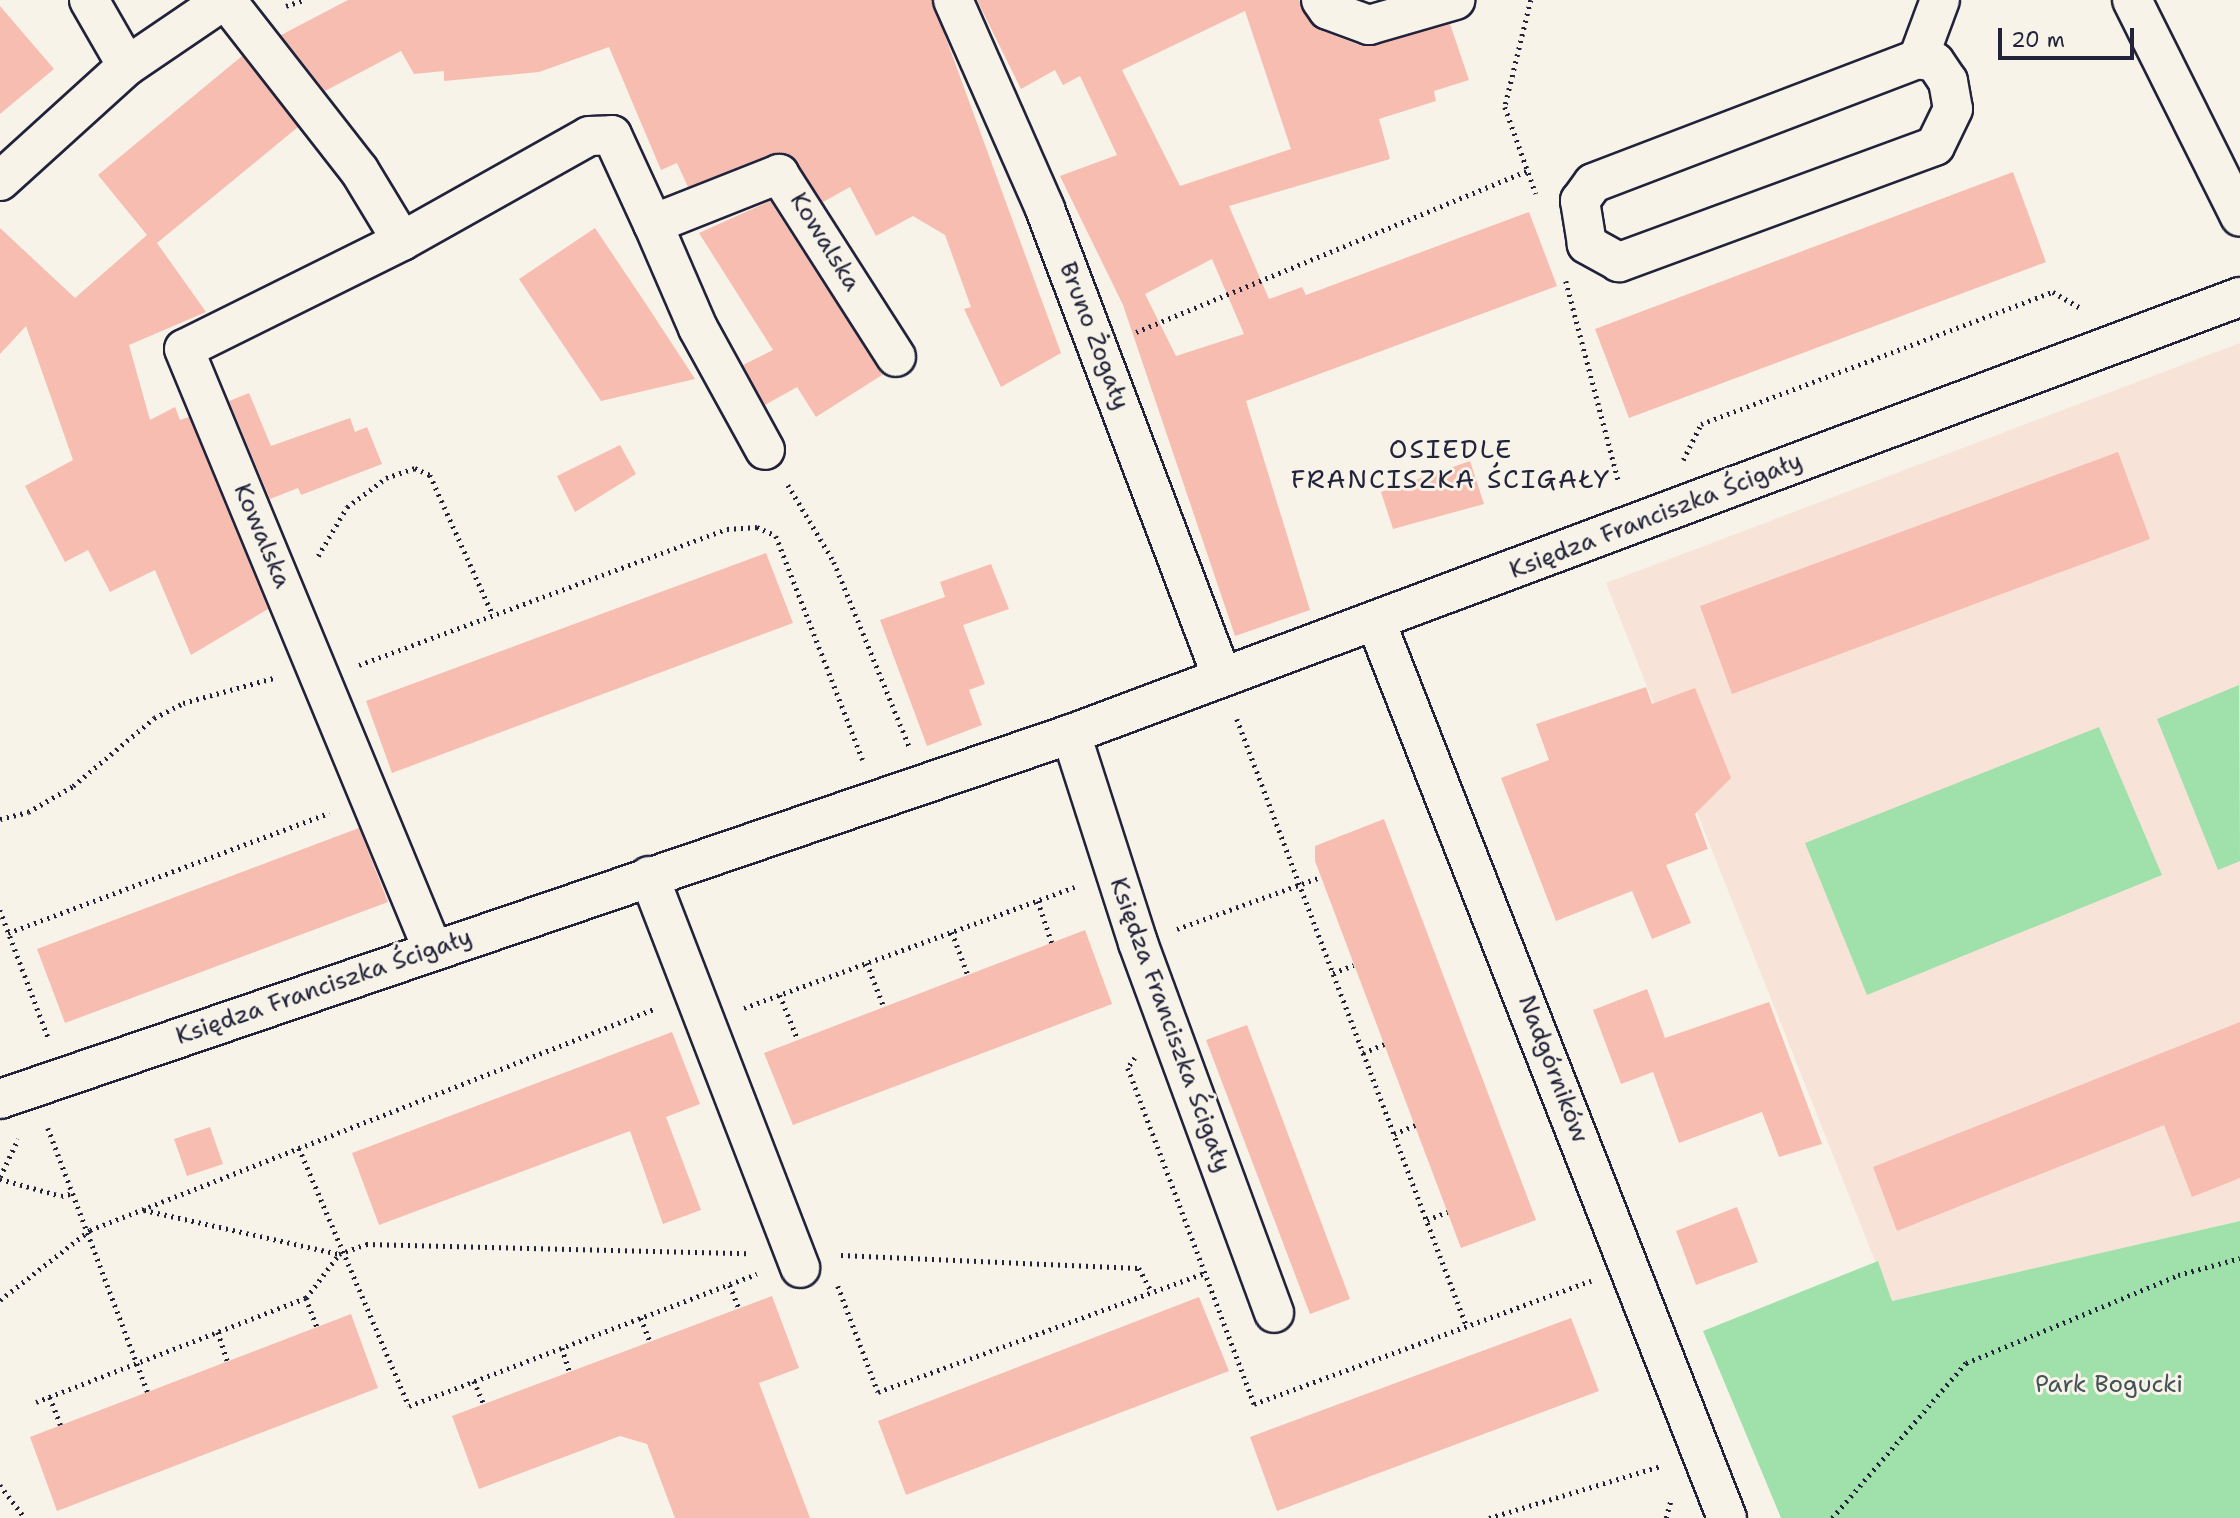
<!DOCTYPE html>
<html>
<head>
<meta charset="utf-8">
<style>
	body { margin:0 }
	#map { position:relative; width:2240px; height:1518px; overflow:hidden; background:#f7f3e8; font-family:"Shantell Sans",sans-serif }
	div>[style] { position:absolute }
	.built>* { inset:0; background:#f7e3d8 }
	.green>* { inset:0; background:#a0e1ab }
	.building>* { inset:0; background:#f7bdb1 }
	.path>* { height:4.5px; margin-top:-2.25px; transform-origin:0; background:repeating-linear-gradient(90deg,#22223b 0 2px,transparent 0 7px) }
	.roads { filter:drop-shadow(2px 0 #22223b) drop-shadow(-2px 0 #22223b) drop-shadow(0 2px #22223b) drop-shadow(0 -2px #22223b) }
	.minor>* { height:38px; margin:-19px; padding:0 19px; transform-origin:19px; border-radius:19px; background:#f7f3e8 }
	span { translate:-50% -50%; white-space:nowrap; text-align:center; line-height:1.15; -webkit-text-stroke:6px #f7f3e8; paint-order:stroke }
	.street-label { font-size:24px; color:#22223b }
	.park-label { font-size:24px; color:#425257 }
	.neighbourhood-label { font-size:26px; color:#22223b; letter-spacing:2px }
	.scale { position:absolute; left:1998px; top:28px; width:136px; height:32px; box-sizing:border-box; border:4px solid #22223b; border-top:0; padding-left:9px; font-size:21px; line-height:24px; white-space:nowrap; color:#22223b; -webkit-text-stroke:5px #f7f3e8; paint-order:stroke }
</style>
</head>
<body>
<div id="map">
	<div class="built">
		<div style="clip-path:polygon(2240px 343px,2240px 1221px,1891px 1301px,1606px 583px)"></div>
	</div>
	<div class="green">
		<div style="clip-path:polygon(2239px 685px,2240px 861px,2218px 870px,2157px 719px)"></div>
		<div style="clip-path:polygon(2099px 727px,2162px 875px,1867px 995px,1805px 843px)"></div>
		<div style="clip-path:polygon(2240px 1221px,2240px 1518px,1781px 1518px,1703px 1331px,1878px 1261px,1892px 1301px)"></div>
	</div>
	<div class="building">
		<div style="clip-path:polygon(348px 0,932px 0,1061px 353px,1001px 387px,964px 309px,971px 307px,945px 235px,913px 216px,876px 236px,850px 187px,823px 202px,790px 155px,771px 154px,688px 187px,677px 163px,661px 170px,609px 47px,539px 72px,444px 81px,444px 71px,414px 74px,401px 51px,325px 91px,281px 35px)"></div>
		<div style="clip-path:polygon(evenodd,977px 0,1299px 0,1320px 30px,1362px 46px,1450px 24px,1469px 80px,1434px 91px,1436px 101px,1379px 119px,1390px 159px,1229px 206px,1269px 299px,1302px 287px,1306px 295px,1529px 212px,1557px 286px,1246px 401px,1310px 610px,1235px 636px,1123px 305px,1060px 176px,1117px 155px,1080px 76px,1063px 85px,1055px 70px,1021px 89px,977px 0,1245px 11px,1291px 149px,1180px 186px,1122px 70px,1245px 11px,977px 0,1212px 259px,1244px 334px,1176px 356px,1145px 294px,1212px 259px)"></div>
		<div style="clip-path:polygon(0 6px,54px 69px,0 114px)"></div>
		<div style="clip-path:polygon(242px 56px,298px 127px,157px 243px,206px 312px,129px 345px,150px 420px,175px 407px,180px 420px,189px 417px,268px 609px,191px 655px,155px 570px,110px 592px,88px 550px,65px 562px,25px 486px,73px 460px,26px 326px,0 354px,0 228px,75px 298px,147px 235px,98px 175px)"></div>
		<div style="clip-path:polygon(2013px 172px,2046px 262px,1629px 418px,1595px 329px)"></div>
		<div style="clip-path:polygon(770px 201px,882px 375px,816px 417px,797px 387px,765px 405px,743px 365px,773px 350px,699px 233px)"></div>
		<div style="clip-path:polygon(595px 228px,648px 307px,695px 379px,601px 401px,519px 279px)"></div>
		<div style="clip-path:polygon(249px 393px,271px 446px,350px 418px,355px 432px,367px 427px,382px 464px,301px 495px,298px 488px,270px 499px,229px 401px)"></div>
		<div style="clip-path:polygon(620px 445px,636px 474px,575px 512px,557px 476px)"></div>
		<div style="clip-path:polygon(2118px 452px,2150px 539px,1732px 694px,1700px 606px)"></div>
		<div style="clip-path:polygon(1470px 461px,1484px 504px,1393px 529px,1381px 492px)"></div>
		<div style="clip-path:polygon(766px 553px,793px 623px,392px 773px,366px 701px)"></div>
		<div style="clip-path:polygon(991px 564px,1009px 609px,963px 625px,985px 684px,969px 690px,982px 725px,927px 746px,880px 620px,945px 597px,940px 582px)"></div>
		<div style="clip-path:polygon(1646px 687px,1652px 704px,1695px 688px,1731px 778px,1695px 814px,1708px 849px,1666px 865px,1691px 923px,1652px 939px,1632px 891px,1556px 921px,1501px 778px,1549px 760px,1536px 724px)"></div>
		<div style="clip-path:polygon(1384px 819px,1536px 1220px,1461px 1248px,1315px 861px,1315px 846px)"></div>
		<div style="clip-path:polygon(359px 828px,388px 902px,65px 1023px,37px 949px)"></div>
		<div style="clip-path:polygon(1085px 930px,1112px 1004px,793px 1125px,764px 1053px)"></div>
		<div style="clip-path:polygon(1647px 989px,1665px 1038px,1769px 1002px,1822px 1144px,1779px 1157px,1762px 1112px,1679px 1143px,1653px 1072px,1621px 1084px,1593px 1010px)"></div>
		<div style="clip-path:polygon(2240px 1022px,2240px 1178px,2192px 1197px,2164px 1125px,1897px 1231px,1873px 1167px)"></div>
		<div style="clip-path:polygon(1247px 1025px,1350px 1299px,1310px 1314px,1206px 1040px)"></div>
		<div style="clip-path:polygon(672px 1032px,700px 1104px,666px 1117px,701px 1210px,663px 1224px,630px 1131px,379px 1225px,352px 1153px)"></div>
		<div style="clip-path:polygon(210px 1127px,223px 1164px,187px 1176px,174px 1139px)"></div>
		<div style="clip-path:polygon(1737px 1207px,1758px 1262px,1696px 1285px,1676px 1231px)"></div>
		<div style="clip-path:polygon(772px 1296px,799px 1368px,759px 1383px,810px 1518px,675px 1518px,647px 1444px,620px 1436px,479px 1489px,452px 1416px)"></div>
		<div style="clip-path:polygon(1199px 1297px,1229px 1371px,906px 1495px,878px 1421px)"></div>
		<div style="clip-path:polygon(351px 1314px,378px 1388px,57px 1511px,30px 1437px)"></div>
		<div style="clip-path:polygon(1571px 1318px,1599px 1391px,1277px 1511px,1250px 1437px)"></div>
	</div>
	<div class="path">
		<div style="left:1531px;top:0;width:110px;rotate:103.7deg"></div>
		<div style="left:1505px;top:107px;width:92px;rotate:70.4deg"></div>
		<div style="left:286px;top:6px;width:18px;rotate:-19deg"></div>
		<div style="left:1566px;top:281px;width:209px;rotate:75.3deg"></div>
		<div style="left:1136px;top:332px;width:423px;rotate:-22.4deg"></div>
		<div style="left:1683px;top:460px;width:40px;rotate:-63.4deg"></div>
		<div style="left:1701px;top:424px;width:376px;rotate:-20.6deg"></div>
		<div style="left:2053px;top:292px;width:34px;rotate:30deg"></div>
		<div style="left:788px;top:485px;width:90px;rotate:59.1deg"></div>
		<div style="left:834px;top:562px;width:199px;rotate:67.8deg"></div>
		<div style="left:318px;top:556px;width:57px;rotate:-59.4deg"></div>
		<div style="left:347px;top:507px;width:49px;rotate:-36.6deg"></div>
		<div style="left:386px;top:478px;width:31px;rotate:-19deg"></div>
		<div style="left:415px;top:468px;width:17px;rotate:25deg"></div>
		<div style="left:430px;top:475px;width:154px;rotate:65.8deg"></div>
		<div style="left:359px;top:665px;width:392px;rotate:-20.3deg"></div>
		<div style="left:727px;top:529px;width:30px;rotate:-4deg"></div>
		<div style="left:757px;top:527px;width:21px;rotate:25deg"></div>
		<div style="left:776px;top:536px;width:240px;rotate:68.8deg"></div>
		<div style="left:1237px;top:719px;width:650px;rotate:69.28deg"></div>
		<div style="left:0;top:819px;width:29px;rotate:-14deg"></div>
		<div style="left:28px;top:812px;width:52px;rotate:-30deg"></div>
		<div style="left:73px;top:786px;width:106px;rotate:-40deg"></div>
		<div style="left:154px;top:718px;width:33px;rotate:-27deg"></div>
		<div style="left:183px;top:703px;width:94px;rotate:-15.4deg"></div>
		<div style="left:1038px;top:901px;width:44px;rotate:71.6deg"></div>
		<div style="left:0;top:910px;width:136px;rotate:69.3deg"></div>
		<div style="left:1177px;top:929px;width:153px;rotate:-19.9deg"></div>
		<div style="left:952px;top:932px;width:46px;rotate:69.6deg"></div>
		<div style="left:8px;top:933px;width:343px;rotate:-20.5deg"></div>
		<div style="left:867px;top:963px;width:47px;rotate:68.9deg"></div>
		<div style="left:1333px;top:973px;width:22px;rotate:-21deg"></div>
		<div style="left:780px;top:995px;width:48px;rotate:68.2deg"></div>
		<div style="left:744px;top:1008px;width:352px;rotate:-20.1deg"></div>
		<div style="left:1363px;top:1053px;width:23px;rotate:-23deg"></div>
		<div style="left:1135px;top:1058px;width:12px;rotate:125deg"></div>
		<div style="left:1128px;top:1068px;width:359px;rotate:69.4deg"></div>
		<div style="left:1254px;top:1404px;width:359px;rotate:-20.1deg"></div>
		<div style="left:48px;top:1128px;width:282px;rotate:69.3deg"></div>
		<div style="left:1394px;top:1134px;width:23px;rotate:-23deg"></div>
		<div style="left:299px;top:1148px;width:280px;rotate:66.9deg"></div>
		<div style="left:409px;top:1406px;width:372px;rotate:-20.8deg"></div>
		<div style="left:0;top:1177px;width:42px;rotate:-64.7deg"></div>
		<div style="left:0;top:1179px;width:63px;rotate:15.6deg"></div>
		<div style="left:61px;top:1196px;width:13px;rotate:-13deg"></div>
		<div style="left:144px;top:1210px;width:200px;rotate:12.7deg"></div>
		<div style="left:1427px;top:1220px;width:22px;rotate:-22deg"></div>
		<div style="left:841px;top:1255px;width:298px;rotate:2.5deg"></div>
		<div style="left:1139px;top:1268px;width:27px;rotate:62deg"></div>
		<div style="left:730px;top:1285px;width:25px;rotate:69deg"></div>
		<div style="left:838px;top:1286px;width:113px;rotate:69.3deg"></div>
		<div style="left:878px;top:1392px;width:348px;rotate:-20deg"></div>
		<div style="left:306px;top:1298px;width:31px;rotate:69deg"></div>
		<div style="left:0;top:1300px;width:114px;rotate:-37.9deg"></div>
		<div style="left:90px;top:1230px;width:606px;rotate:-21.4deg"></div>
		<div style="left:641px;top:1318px;width:26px;rotate:69deg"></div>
		<div style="left:218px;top:1332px;width:32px;rotate:72deg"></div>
		<div style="left:562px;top:1348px;width:25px;rotate:72deg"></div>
		<div style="left:474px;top:1381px;width:25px;rotate:67deg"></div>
		<div style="left:50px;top:1397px;width:30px;rotate:69deg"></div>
		<div style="left:36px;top:1402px;width:289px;rotate:-21.1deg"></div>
		<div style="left:306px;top:1298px;width:55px;rotate:-53.1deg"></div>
		<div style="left:339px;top:1254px;width:29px;rotate:-20deg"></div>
		<div style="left:366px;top:1244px;width:381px;rotate:1.4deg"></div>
		<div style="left:0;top:1485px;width:41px;rotate:52.9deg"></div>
		<div style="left:1489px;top:1518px;width:180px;rotate:-16.8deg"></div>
		<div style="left:1666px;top:1518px;width:20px;rotate:-75deg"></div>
		<div style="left:1832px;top:1518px;width:205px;rotate:-49.2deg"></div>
		<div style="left:1966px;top:1363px;width:230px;rotate:-22.5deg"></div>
		<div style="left:2178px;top:1275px;width:64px;rotate:-15.3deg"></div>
	</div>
	<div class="roads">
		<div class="minor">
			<div style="left:89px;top:0;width:76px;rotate:60.1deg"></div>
			<div style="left:226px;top:0;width:216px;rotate:52deg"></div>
			<div style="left:359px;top:170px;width:83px;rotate:58.8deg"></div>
			<div style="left:402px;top:241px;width:243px;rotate:153.6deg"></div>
			<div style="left:184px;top:349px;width:648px;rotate:67.51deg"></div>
			<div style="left:953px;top:0;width:228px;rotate:66.2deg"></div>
			<div style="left:1045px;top:209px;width:500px;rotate:69.28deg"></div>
			<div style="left:1321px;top:0;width:12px;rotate:55deg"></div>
			<div style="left:1328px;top:10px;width:44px;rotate:20.1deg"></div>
			<div style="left:1369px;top:25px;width:90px;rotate:-16.2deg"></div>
			<div style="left:2132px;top:0;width:242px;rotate:63.5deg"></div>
			<div style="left:1918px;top:59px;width:17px;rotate:10deg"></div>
			<div style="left:1935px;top:62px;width:23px;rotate:56deg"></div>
			<div style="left:1948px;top:81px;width:28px;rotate:80deg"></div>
			<div style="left:1953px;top:109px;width:41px;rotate:115.9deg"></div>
			<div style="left:1935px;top:146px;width:337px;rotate:159.8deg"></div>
			<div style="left:1619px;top:262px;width:37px;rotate:-151deg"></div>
			<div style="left:1587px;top:244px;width:44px;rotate:-99.2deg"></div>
			<div style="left:1580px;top:201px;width:22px;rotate:-54deg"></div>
			<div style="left:1593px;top:183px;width:348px;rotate:-20.9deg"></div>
			<div style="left:1918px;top:59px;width:63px;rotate:-69.6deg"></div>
			<div style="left:0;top:181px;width:171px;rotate:-42.2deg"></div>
			<div style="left:127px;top:66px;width:117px;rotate:-34.2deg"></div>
			<div style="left:653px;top:224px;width:113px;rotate:66.6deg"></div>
			<div style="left:698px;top:328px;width:139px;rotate:61.2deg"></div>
			<div style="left:402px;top:241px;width:214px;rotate:-29.3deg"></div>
			<div style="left:589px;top:136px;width:23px;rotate:-2deg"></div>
			<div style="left:612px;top:135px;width:98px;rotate:65.3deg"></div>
			<div style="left:653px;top:224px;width:136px;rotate:-21.6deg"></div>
			<div style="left:779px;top:174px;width:217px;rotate:57.4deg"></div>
			<div style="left:1376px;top:622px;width:962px;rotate:68.61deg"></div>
			<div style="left:1071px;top:734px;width:219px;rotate:72.2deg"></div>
			<div style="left:1138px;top:943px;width:394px;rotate:69.8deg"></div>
			<div style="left:649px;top:876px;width:420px;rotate:68.9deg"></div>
			<div style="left:0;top:1099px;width:1131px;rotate:-18.82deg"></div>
			<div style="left:1071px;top:734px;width:1248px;rotate:-20.5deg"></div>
		</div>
	</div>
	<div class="street-label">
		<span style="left:825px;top:242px;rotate:58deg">Kowalska</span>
		<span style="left:1094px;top:336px;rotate:69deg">Bruno Żogały</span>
		<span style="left:1656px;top:516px;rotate:-21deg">Księdza Franciszka Ścigały</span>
		<span style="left:262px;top:536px;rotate:67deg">Kowalska</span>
		<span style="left:324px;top:987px;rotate:-19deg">Księdza Franciszka Ścigały</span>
		<span style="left:1170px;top:1025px;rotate:70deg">Księdza Franciszka Ścigały</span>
		<span style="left:1553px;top:1069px;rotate:69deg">Nadgórników</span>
	</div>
	<div class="park-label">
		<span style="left:2109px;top:1385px">Park Bogucki</span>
	</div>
	<div class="neighbourhood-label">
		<span style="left:1451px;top:464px">OSIEDLE<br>FRANCISZKA ŚCIGAŁY</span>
	</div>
	<div class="scale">20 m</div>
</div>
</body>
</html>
